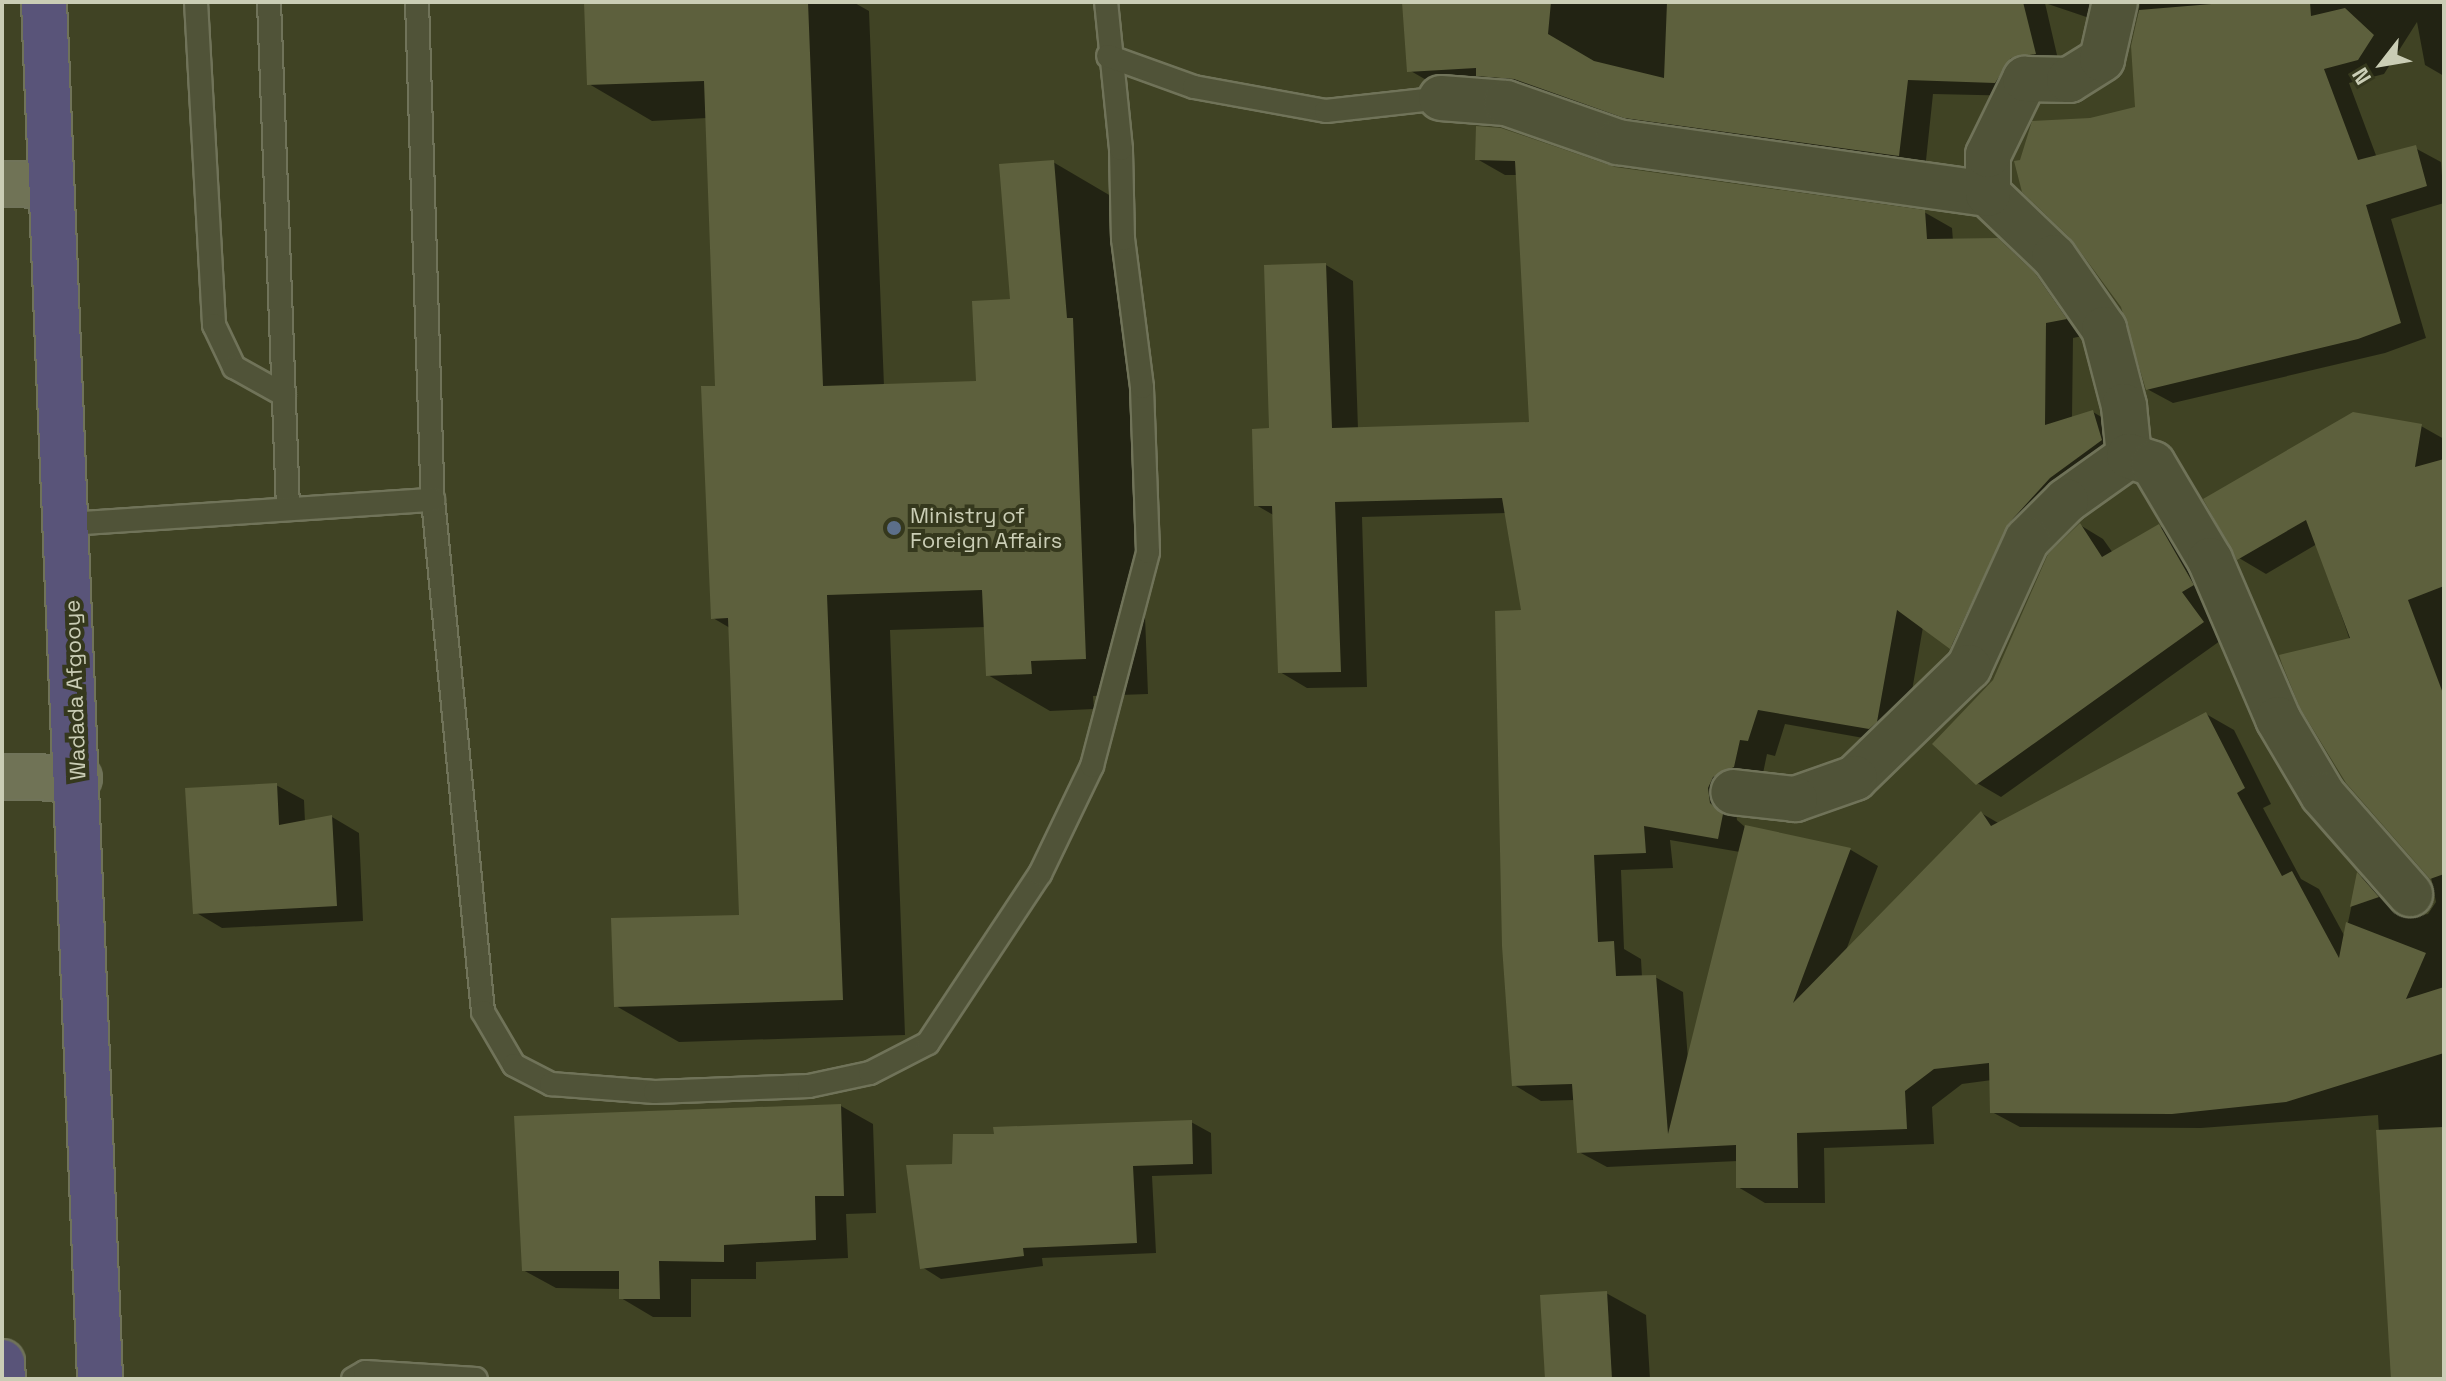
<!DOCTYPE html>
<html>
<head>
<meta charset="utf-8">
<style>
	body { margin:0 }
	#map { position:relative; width:2446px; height:1381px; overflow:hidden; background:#404324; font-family:"Space Grotesk",sans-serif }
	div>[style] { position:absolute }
	.shadow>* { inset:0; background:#0007 }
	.building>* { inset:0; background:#5d603d }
	.roads { filter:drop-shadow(2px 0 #707359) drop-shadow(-2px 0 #707359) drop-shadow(0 2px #707359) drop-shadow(0 -2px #707359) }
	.lane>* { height:22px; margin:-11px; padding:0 11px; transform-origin:11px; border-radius:11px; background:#505338 }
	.street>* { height:44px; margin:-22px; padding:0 22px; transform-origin:22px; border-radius:22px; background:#505338 }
	.primary>* { height:44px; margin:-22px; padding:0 22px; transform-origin:22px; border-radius:22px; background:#707356 }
	.highway>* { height:44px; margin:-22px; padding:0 22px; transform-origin:22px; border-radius:22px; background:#595479 }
	.dots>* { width:22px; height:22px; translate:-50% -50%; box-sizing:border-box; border:4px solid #35381d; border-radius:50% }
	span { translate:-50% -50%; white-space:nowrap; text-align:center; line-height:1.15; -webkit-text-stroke:8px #35381d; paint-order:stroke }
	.poi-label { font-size:22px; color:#cacdb5 }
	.left { translate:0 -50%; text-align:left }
	.street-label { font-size:22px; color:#cacdb5 }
	.frame { position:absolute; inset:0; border:4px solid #cacdb5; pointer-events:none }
	.north { position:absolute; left:2342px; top:24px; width:80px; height:80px; -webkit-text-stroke:6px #35381d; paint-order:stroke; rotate:239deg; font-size:22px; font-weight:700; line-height:32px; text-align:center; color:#cacdb5 }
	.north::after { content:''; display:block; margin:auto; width:28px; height:36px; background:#cacdb5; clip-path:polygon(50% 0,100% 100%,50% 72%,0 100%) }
</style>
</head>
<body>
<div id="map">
	<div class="shadow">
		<div style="clip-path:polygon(586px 2px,853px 2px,869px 11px,884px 386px,978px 383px,1013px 301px,1053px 162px,1116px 199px,1135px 356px,1148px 694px,1093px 696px,1094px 709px,1050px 711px,988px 675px,986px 627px,890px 630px,905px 1035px,679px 1042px,616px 1006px,741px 917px,730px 628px,713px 618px,717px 388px,707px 118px,652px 121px,589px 84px)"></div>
		<div style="clip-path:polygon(1405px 2px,2122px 2px,2113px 26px,2045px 3px,2060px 68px,2022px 96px,1933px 94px,1925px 170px,1652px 131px,1435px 85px,1409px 70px)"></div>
		<div style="clip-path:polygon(2140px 2px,2444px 2px,2444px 76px,2425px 65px,2417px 22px,2384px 74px,2349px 83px,2377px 158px,2415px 148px,2441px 162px,2444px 203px,2391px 219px,2426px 338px,2385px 353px,2173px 403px,2147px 389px,2090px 120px,2138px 109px,2133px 46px)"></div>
		<div style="clip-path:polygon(evenodd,1478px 128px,1614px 169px,1924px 212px,1952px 228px,1953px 241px,1998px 240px,2026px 257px,2092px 334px,2073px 338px,2072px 419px,2093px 412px,2120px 428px,1978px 663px,1923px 627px,1904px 737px,1897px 744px,1785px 724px,1775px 756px,1767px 754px,1761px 783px,1735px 805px,1737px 820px,1745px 827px,1851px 850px,1878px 866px,1845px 953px,1981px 813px,2000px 824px,2206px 714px,2234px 730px,2271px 804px,2263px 808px,2301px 879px,2319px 889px,2345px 937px,2358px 875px,2385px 890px,2411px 917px,2428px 914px,2436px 902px,2431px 877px,2317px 544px,2266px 574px,2239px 558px,2421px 426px,2444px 439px,2444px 1379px,2393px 1379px,2378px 1115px,2201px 1128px,2020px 1127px,1992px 1112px,1992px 1080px,1962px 1084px,1932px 1107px,1934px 1144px,1824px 1148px,1825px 1203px,1765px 1203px,1738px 1187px,1738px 1161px,1607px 1167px,1579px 1152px,1575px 1100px,1541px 1101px,1514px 1085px,1523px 612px,1507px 513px,1362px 517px,1367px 687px,1307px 688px,1280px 672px,1275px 516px,1256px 505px,1271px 430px,1326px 265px,1353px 281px,1358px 429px,1531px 424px,1518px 175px,1505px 175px,1477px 159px,1478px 128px,1670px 840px,1740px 852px,1688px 1060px,1683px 992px,1655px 977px,1642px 977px,1641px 959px,1624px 949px,1621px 870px,1673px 868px,1670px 840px)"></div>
		<div style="clip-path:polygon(2080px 525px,2103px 539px,2113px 553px,2159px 526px,2183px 540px,2216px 599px,2205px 605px,2227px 636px,2001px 797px,1977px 783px,1994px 682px)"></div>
		<div style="clip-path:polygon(276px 785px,304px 800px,305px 822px,332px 817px,359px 833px,363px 921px,222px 928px,195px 912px)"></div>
		<div style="clip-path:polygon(841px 1106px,873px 1124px,876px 1213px,846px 1214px,848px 1258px,756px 1262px,756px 1279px,691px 1279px,691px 1317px,653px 1317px,621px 1298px,621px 1289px,556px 1288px,523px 1270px)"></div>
		<div style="clip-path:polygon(1191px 1122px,1211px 1133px,1212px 1174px,1152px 1176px,1156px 1253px,1042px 1258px,1043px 1266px,941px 1279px,922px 1267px,954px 1166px,996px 1136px)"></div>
		<div style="clip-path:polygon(1606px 1293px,1646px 1315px,1650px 1379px,1547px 1379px)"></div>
	</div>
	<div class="building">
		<div style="clip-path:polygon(584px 2px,808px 2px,823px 386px,976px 381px,972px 301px,1010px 299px,999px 164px,1054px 160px,1067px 318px,1073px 318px,1086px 659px,1031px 661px,1032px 674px,986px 676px,982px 590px,827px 595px,843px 1000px,614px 1007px,611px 918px,739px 915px,728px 618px,711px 619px,701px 386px,715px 386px,704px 81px,587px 85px)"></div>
		<div style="clip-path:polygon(1402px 2px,1551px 2px,1548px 34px,1594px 61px,1664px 78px,1667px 2px,2023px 2px,2036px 54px,2011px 58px,1995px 83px,1908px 80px,1899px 156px,1624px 118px,1514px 79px,1476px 76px,1476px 68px,1407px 72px)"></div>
		<div style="clip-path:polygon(2236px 2px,2310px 2px,2311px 16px,2345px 8px,2374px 35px,2358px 60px,2324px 69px,2358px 160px,2416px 145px,2427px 186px,2366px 205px,2401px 323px,2358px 339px,2146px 390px,2121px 307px,2071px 239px,2022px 192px,2014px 161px,2020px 160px,2032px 121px,2090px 118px,2135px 107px,2131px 46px,2139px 10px)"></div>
		<div style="clip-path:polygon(1476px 126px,1501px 128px,1615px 167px,1925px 210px,1927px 239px,1998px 238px,2035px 273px,2067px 319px,2046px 323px,2045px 425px,2093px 410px,2102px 440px,2050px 478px,2009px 523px,1950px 649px,1897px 610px,1877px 722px,1869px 729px,1758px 710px,1748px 741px,1740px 740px,1734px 767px,1713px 777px,1708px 788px,1710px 803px,1723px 814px,1718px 839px,1644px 826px,1646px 853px,1594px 855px,1598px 942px,1614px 941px,1616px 976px,1656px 975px,1668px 1134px,1745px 825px,1851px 848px,1793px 1003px,1981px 811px,1991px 826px,2206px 712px,2245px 788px,2237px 793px,2282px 876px,2292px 871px,2339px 958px,2346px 922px,2426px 953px,2406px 999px,2444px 987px,2444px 1053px,2286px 1102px,2172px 1114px,1990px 1113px,1989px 1063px,1934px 1069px,1905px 1091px,1907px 1129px,1797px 1133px,1798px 1188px,1736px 1188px,1736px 1145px,1577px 1153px,1572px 1084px,1512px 1086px,1502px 946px,1495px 611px,1521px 610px,1502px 498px,1335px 502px,1341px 672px,1278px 673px,1272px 506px,1254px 506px,1252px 429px,1269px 428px,1264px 265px,1326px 263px,1332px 428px,1529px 422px,1515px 161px,1475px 160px)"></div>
		<div style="clip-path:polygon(2353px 412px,2422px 424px,2415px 467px,2444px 459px,2444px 586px,2408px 600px,2444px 696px,2444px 874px,2430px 879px,2346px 783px,2300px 708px,2282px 664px,2279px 655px,2350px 638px,2306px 520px,2237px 560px,2203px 499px)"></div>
		<div style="clip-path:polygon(2080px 523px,2102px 557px,2159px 524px,2194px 585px,2182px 592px,2204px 622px,1976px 785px,1932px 744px,1993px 680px,2048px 554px)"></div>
		<div style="clip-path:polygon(277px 783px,279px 825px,332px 815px,337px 906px,193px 914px,185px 788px)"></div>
		<div style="clip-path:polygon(2357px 872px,2379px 897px,2350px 907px)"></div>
		<div style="clip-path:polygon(841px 1104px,844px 1196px,815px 1196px,816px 1240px,724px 1245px,724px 1262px,659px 1261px,660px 1299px,619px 1299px,619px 1271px,522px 1271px,514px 1116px)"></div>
		<div style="clip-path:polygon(1192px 1120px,1193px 1164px,1133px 1166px,1137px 1243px,1023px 1248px,1024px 1256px,920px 1269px,906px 1165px,952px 1164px,953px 1134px,994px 1134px,993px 1127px)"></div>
		<div style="clip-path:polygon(2444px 1127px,2444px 1379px,2391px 1379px,2376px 1130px)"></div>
		<div style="clip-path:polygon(1607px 1291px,1612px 1379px,1545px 1379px,1540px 1295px)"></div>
	</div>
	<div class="roads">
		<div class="lane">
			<div style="left:196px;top:2px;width:324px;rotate:86.8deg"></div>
			<div style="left:214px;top:325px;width:47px;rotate:64.5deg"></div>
			<div style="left:234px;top:367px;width:57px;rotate:29.2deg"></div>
			<div style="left:269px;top:2px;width:507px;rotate:87.85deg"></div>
			<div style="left:417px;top:2px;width:498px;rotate:88.2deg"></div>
			<div style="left:433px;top:500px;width:514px;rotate:84.42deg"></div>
			<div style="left:483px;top:1012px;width:61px;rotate:59.7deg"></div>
			<div style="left:514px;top:1065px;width:42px;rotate:27.2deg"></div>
			<div style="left:551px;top:1084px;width:104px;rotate:4.4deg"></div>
			<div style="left:655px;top:1092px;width:154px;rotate:-2.2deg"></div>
			<div style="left:809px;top:1086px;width:62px;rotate:-12deg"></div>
			<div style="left:870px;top:1073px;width:65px;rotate:-27.3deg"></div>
			<div style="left:928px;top:1043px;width:203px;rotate:-56.5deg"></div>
			<div style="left:1040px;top:874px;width:120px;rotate:-64.3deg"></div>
			<div style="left:1092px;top:766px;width:221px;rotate:-75.3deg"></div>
			<div style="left:1148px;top:552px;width:165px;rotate:-92.1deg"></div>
			<div style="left:1142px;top:387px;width:149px;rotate:-97.3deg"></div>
			<div style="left:1123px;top:239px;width:90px;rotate:-91.3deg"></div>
			<div style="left:1121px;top:149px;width:148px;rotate:-95.8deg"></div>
			<div style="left:1108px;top:56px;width:91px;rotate:19.8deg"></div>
			<div style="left:1194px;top:87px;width:134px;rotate:10.3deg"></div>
			<div style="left:1326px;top:111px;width:116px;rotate:-6.4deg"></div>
			<div style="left:68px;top:524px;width:366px;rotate:-3.8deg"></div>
			<div style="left:353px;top:1379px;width:14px;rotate:-30deg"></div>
			<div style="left:365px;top:1372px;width:111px;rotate:3.6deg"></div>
		</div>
		<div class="street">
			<div style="left:1441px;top:98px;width:65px;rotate:4.4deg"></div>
			<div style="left:1506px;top:103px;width:119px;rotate:19.2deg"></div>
			<div style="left:1618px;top:142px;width:374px;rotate:8deg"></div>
			<div style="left:1988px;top:194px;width:91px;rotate:43.7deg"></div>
			<div style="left:2054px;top:257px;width:88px;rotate:55.2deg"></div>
			<div style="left:2104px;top:329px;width:80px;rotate:75.4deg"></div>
			<div style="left:2124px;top:406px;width:50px;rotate:84.3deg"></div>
			<div style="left:2129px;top:456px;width:77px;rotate:144.5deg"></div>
			<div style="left:2066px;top:501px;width:55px;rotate:135deg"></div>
			<div style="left:2027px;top:540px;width:140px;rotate:114.5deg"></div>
			<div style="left:1969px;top:667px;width:159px;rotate:135.8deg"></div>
			<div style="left:1855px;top:778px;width:64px;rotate:160.7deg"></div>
			<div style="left:1795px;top:799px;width:62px;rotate:-173.6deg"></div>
			<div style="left:1988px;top:194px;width:39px;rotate:-90deg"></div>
			<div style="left:1988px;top:155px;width:85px;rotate:-64deg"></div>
			<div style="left:2025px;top:79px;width:44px;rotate:1.3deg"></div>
			<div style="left:2069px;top:80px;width:39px;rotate:-32deg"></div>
			<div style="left:2102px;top:59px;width:58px;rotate:-77.2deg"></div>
			<div style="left:2129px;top:456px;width:25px;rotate:18deg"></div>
			<div style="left:2153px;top:464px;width:112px;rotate:59.3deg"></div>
			<div style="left:2210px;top:560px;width:173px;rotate:66.8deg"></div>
			<div style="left:2278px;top:719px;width:88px;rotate:59.4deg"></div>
			<div style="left:2323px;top:795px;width:132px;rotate:48.7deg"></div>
		</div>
		<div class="primary">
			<div style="left:2px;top:184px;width:47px;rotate:1.2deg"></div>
			<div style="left:2px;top:777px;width:77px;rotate:0.7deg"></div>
		</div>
		<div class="highway">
			<div style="left:44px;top:2px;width:1378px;rotate:87.67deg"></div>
			<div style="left:2px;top:1362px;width:17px;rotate:87deg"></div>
		</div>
	</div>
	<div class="dots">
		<div style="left:894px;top:528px;background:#5c6f8a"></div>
	</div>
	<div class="poi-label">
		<span class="left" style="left:910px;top:528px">Ministry of<br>Foreign Affairs</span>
	</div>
	<div class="street-label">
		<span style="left:75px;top:690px;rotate:-92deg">Wadada Afgooye</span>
	</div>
	<div class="frame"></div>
	<div class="north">N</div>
</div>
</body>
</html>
